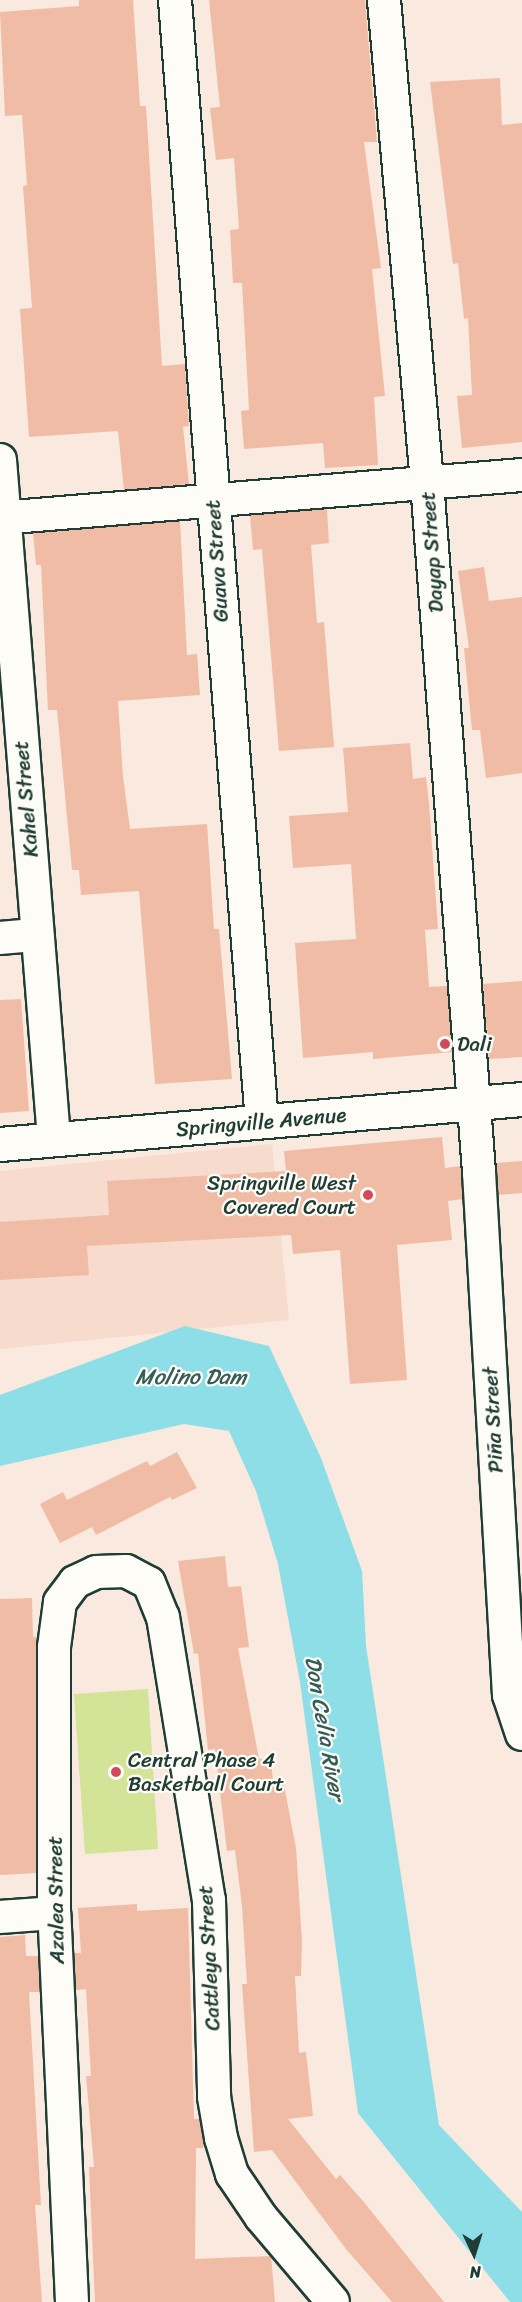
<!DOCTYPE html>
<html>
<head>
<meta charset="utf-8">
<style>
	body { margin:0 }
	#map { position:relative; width:522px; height:2302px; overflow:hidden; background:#f9e9de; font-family:Sriracha,sans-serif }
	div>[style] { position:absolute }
	.built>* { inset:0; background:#f7dccd }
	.green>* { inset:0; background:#d3e397 }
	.water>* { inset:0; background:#8ddee6 }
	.building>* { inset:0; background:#f1bca5 }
	.roads { filter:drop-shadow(2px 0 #1f3d34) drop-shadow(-2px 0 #1f3d34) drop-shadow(0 2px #1f3d34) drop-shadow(0 -2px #1f3d34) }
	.street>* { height:32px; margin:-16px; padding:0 16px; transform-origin:16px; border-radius:16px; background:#fdfcf7 }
	.secondary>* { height:33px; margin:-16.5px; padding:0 16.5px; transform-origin:16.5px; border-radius:16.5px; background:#fdfcf7 }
	.dots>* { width:16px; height:16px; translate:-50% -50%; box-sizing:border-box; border:3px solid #fdfcf7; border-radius:50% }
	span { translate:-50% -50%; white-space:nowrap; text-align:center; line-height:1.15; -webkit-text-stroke:4.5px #fdfcf7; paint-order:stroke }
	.street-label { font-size:21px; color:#1f3d34 }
	.poi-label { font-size:21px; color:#1f3d34 }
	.left { translate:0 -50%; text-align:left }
	.right { translate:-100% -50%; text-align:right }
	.water-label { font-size:22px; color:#355d58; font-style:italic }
	.north { position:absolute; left:444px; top:2224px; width:60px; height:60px; -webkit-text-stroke:4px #fdfcf7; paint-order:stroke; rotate:176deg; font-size:16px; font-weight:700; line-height:24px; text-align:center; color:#1f3d34 }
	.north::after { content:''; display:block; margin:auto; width:21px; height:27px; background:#1f3d34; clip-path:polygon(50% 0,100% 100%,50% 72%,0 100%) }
</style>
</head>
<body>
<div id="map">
	<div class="built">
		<div style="clip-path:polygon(272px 1144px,289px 1320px,0 1349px,0 1171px)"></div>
	</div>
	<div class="green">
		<div style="clip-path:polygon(148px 1689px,158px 1849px,85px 1854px,74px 1694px)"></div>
	</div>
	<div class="water">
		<div style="clip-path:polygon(185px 1326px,269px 1346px,321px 1458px,362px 1571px,366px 1646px,439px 2125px,522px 2212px,522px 2302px,510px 2302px,358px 2113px,300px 1682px,278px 1564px,256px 1491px,229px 1431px,184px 1424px,0 1466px,0 1395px)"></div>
	</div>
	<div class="building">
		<div style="clip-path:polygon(79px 0,133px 0,140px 106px,146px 106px,162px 366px,185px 364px,189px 426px,183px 427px,189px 484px,124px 490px,118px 431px,29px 437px,20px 309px,32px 308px,23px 186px,27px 185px,22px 115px,5px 116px,0 12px,79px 6px)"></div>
		<div style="clip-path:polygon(209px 0,365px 0,377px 142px,364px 142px,381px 268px,372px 269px,385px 396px,374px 397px,378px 465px,325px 468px,323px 443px,244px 449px,241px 411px,249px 410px,242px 283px,233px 283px,230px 230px,239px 229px,234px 158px,216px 160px,210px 108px,220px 107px)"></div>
		<div style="clip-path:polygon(500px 78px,502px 125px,522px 123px,522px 442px,462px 448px,457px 396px,472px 395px,468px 318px,464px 319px,458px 263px,453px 264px,430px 82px)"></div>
		<div style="clip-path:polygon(327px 509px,329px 543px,311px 545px,317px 623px,324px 622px,334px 747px,279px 751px,262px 549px,253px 550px,250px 515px)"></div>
		<div style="clip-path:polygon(180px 521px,187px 655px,197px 654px,200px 695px,118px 701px,123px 776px,130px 829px,207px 824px,214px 929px,219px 929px,232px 1079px,155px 1084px,139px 891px,81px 895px,79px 870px,72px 870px,57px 710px,48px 710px,41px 565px,36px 565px,33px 533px)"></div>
		<div style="clip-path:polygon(484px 567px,489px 601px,522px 597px,522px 773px,486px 778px,480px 730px,472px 730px,464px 648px,469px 648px,458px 571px)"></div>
		<div style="clip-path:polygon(410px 743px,413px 779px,426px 777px,429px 803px,438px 929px,425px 930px,429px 987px,447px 986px,452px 1052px,373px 1059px,373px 1052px,303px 1058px,295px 943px,356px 939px,351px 864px,293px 868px,289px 816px,348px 812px,343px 748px)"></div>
		<div style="clip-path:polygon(522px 981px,522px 1057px,489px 1059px,483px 984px)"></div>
		<div style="clip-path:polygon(21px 999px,29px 1111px,0 1113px,0 1000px)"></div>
		<div style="clip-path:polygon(442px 1137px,445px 1168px,461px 1166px,463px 1199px,448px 1201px,452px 1240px,397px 1245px,407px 1380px,350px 1384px,340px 1250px,293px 1254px,291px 1235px,87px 1246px,89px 1275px,0 1280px,0 1222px,109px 1215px,107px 1181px,286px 1171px,284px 1151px)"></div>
		<div style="clip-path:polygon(522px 1161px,522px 1193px,498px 1195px,496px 1163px)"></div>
		<div style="clip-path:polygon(177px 1452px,197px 1488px,172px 1500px,170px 1497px,96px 1535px,92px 1527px,60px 1543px,40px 1504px,63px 1492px,67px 1500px,147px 1461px,150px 1466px)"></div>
		<div style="clip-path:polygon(225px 1556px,228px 1587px,241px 1586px,249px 1647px,238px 1648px,259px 1759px,271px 1758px,273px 1782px,283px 1780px,296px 1848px,302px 1942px,301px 1976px,295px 1976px,299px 2053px,306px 2052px,313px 2116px,288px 2119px,336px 2179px,340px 2175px,363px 2201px,444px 2302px,392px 2302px,346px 2249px,272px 2150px,254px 2152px,242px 1984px,247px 1984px,242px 1906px,235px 1850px,227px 1851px,215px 1749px,208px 1750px,198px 1653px,194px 1654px,178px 1561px)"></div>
		<div style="clip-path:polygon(32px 1598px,33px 1637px,37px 1637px,36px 1873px,0 1875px,0 1599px)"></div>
		<div style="clip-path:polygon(137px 1904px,137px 1911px,188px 1908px,194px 2119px,200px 2119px,203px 2142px,203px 2148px,196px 2148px,195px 2259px,271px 2256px,275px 2302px,95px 2302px,89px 2167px,94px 2167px,86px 2076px,91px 2076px,86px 1989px,76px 1990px,74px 1953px,81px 1953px,78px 1908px)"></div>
		<div style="clip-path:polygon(25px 1935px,26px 1956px,38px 1956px,40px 1992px,29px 1992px,41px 2205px,35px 2205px,42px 2302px,0 2302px,0 1937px)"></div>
	</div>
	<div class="roads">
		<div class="street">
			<div style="left:175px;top:0;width:1125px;rotate:85.57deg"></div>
			<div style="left:384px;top:0;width:484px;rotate:84.9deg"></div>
			<div style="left:427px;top:482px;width:692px;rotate:85.69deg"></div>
			<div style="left:479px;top:1172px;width:524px;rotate:86.72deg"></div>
			<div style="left:509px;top:1695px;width:41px;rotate:71.6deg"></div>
			<div style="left:0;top:460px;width:680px;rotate:85.45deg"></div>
			<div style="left:0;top:518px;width:524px;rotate:-4.71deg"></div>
			<div style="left:0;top:938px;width:37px;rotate:-5deg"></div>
			<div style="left:0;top:1917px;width:54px;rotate:-4.2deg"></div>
			<div style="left:72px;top:2302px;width:389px;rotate:-92.6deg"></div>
			<div style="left:54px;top:1913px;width:266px;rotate:-90deg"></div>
			<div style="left:54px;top:1647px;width:45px;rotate:-82.4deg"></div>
			<div style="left:60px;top:1602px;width:25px;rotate:-53deg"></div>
			<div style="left:75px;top:1582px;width:23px;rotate:-25deg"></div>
			<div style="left:96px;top:1572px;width:30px;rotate:-2deg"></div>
			<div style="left:126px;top:1571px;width:26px;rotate:28deg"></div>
			<div style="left:149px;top:1583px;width:37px;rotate:68deg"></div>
			<div style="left:163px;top:1617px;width:287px;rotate:80.8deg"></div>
			<div style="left:209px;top:1900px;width:197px;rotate:88.5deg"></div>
			<div style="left:214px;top:2097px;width:42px;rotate:80.3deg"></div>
			<div style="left:221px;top:2138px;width:38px;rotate:73deg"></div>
			<div style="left:232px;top:2174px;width:52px;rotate:56deg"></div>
			<div style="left:261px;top:2217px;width:111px;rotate:49.7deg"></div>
		</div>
		<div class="secondary">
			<div style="left:0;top:1144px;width:524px;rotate:-4.93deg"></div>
		</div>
	</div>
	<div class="dots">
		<div style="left:445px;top:1044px;background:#d1495b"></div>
		<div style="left:368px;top:1195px;background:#d1495b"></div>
		<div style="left:116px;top:1772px;background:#d1495b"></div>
	</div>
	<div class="street-label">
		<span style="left:432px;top:552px;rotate:-94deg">Dayap Street</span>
		<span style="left:217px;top:561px;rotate:-94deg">Guava Street</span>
		<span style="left:26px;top:799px;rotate:-95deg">Kahel Street</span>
		<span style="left:261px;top:1122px;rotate:-5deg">Springville Avenue</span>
		<span style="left:493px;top:1420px;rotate:-93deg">Piña Street</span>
		<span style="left:56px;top:1900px;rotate:-91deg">Azalea Street</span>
		<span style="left:209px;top:1958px;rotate:-93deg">Cattleya Street</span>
	</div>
	<div class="poi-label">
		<span class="left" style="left:457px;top:1044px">Dali</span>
		<span class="right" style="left:356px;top:1195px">Springville West<br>Covered Court</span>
		<span class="left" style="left:128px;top:1772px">Central Phase 4<br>Basketball Court</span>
	</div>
	<div class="water-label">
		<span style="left:191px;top:1377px">Molino Dam</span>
		<span style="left:325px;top:1728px;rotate:80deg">Don Celia River</span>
	</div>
	<div class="north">N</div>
</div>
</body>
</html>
